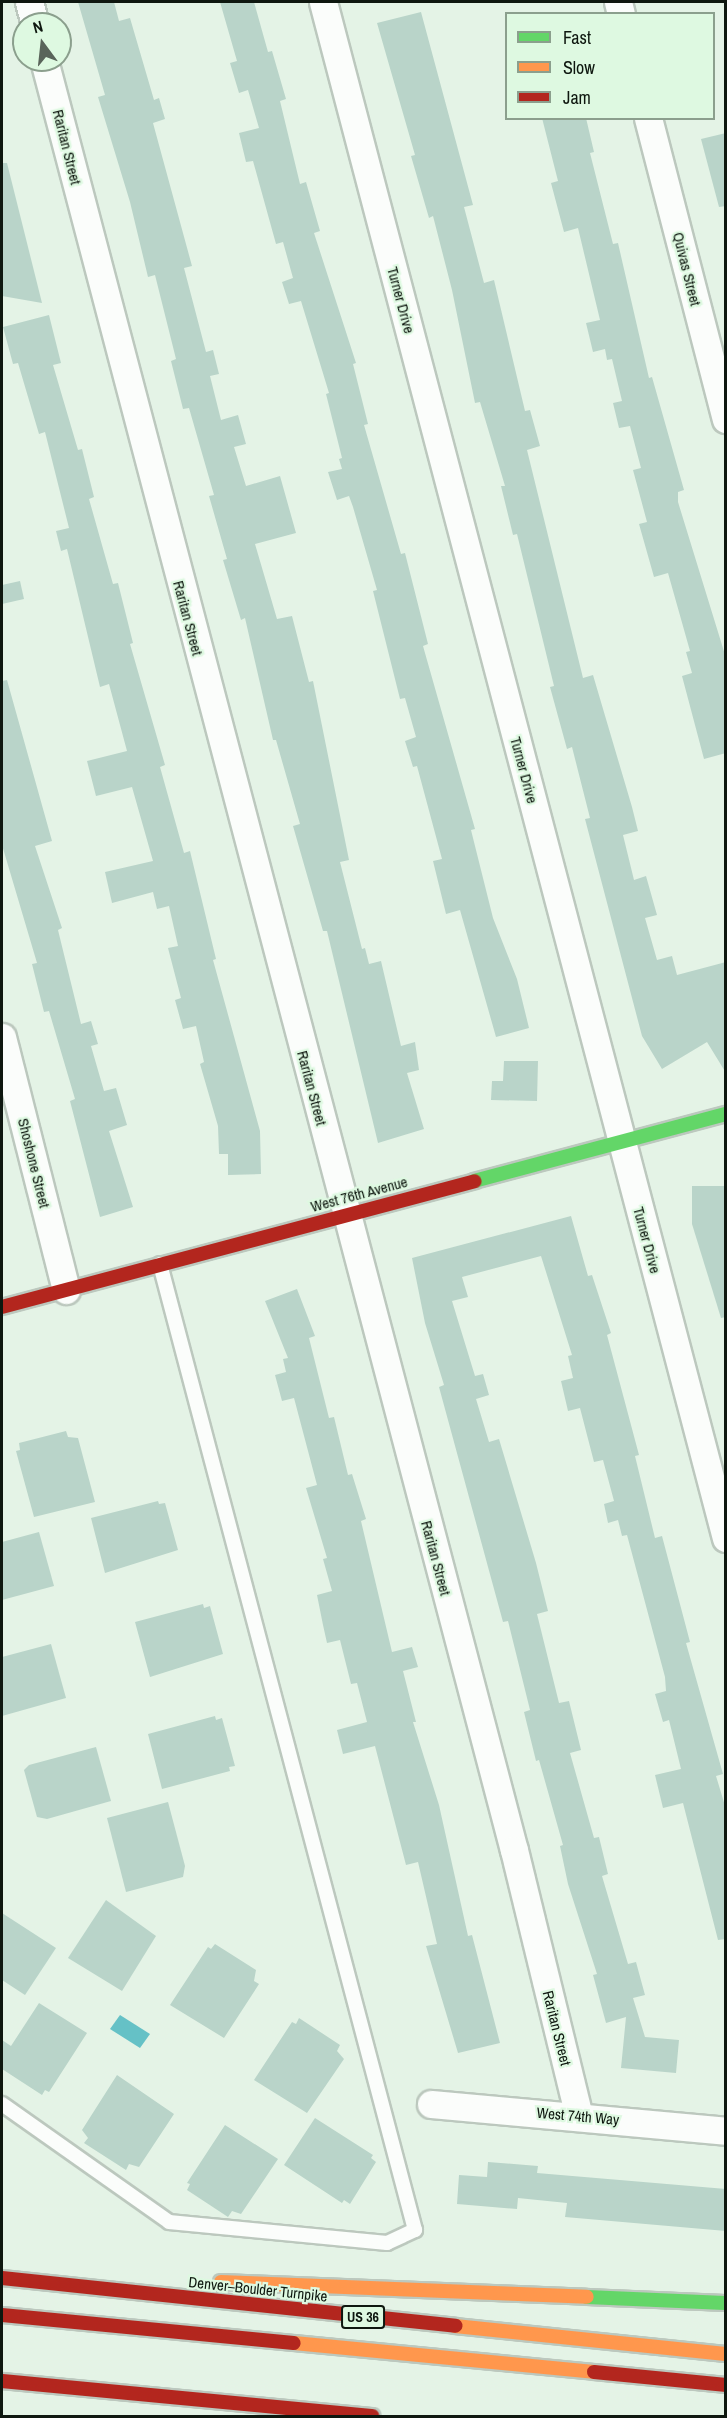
<!DOCTYPE html>
<html>
<head>
<meta charset="utf-8">
<style>
	body { margin:0 }
	#map { position:relative; width:727px; height:2418px; overflow:hidden; background:#e4f3e6; font-family:"Archivo Narrow",sans-serif }
	div>[style] { position:absolute }
	.water>* { inset:0; background:#65c1c6 }
	.building>* { inset:0; background:#b9d4c9 }
	.roads { filter:drop-shadow(2px 0 #bcc8be) drop-shadow(-2px 0 #bcc8be) drop-shadow(0 2px #bcc8be) drop-shadow(0 -2px #bcc8be) }
	.lane>* { height:14px; margin:-7px; padding:0 7px; transform-origin:7px; border-radius:7px; background:#fbfdfb }
	.street>* { height:27px; margin:-13.5px; padding:0 13.5px; transform-origin:13.5px; border-radius:13.5px; background:#fbfdfb }
	.fast>* { height:14px; margin:-7px; padding:0 7px; transform-origin:7px; border-radius:7px; background:#63d668 }
	.slow>* { height:14px; margin:-7px; padding:0 7px; transform-origin:7px; border-radius:7px; background:#ff974d }
	.jam>* { height:14px; margin:-7px; padding:0 7px; transform-origin:7px; border-radius:7px; background:#b3261e }
	span { translate:-50% -50%; white-space:nowrap; text-align:center; line-height:1.15; -webkit-text-stroke:4.5px #def9e1; paint-order:stroke }
	.shield-label span { padding:2px 4px; background:#def9e1; border:2px solid; border-radius:4px; -webkit-text-stroke-width:0 }
	.shield-label { font-size:14px; color:#0e170f; font-weight:700 }
	.street-label { font-size:15px; color:#0e170f }
	.frame { position:absolute; inset:0; border:3px solid #0e170f; pointer-events:none }
	.legend { position:absolute; left:505px; top:12px; width:210px; height:108px; box-sizing:border-box; background:#def9e1; border:2px solid #8b9f8d; margin:0; padding:8px 10px; list-style:none; font-size:18px; color:#0e170f }
	.legend li { display:flex; align-items:center; gap:12px; height:30px }
	.legend b { width:30px; border:2px solid #8b9f8d }
	.north { position:absolute; left:12px; top:12px; width:60px; height:60px; box-sizing:border-box; background:#def9e1; border:2px solid #8b9f8d; border-radius:50%; rotate:345deg; font-size:16px; font-weight:700; line-height:24px; text-align:center; color:#0e170f }
	.north::after { content:''; display:block; margin:auto; width:21px; height:27px; background:#59645a; clip-path:polygon(50% 0,100% 100%,50% 72%,0 100%) }
</style>
</head>
<body>
<div id="map">
	<div class="water">
		<div style="clip-path:polygon(120px 2015px,150px 2034px,140px 2048px,110px 2029px)"></div>
	</div>
	<div class="building">
		<div style="clip-path:polygon(78px 2px,114px 2px,119px 21px,130px 18px,154px 100px,159px 98px,165px 119px,153px 123px,192px 266px,184px 268px,206px 352px,213px 350px,219px 374px,210px 376px,221px 420px,238px 415px,246px 444px,234px 447px,246px 486px,280px 476px,296px 533px,255px 544px,277px 619px,292px 616px,309px 682px,313px 681px,349px 860px,340px 862px,362px 949px,365px 948px,369px 964px,381px 961px,401px 1046px,415px 1042px,419px 1070px,407px 1073px,424px 1129px,378px 1143px,327px 931px,323px 931px,293px 826px,300px 824px,276px 740px,273px 740px,245px 618px,241px 620px,223px 560px,227px 559px,209px 496px,214px 495px,189px 408px,183px 409px,171px 361px,176px 359px,155px 275px,148px 277px,130px 202px,98px 97px,105px 95px)"></div>
		<div style="clip-path:polygon(220px 2px,254px 2px,268px 52px,272px 51px,286px 99px,280px 101px,300px 184px,306px 182px,320px 231px,314px 233px,356px 363px,353px 364px,368px 424px,364px 425px,401px 554px,405px 553px,428px 644px,423px 646px,475px 829px,471px 830px,493px 918px,517px 979px,529px 1028px,496px 1037px,460px 910px,446px 914px,433px 861px,442px 859px,417px 766px,413px 767px,405px 741px,416px 737px,405px 698px,400px 699px,373px 591px,377px 590px,353px 507px,349px 496px,337px 500px,328px 472px,342px 469px,339px 459px,342px 458px,326px 394px,329px 393px,301px 301px,289px 304px,282px 282px,293px 278px,283px 242px,276px 244px,253px 161px,246px 162px,239px 133px,259px 128px,248px 90px,239px 93px,230px 63px,237px 61px)"></div>
		<div style="clip-path:polygon(421px 12px,473px 205px,464px 207px,484px 283px,494px 280px,525px 411px,530px 410px,540px 446px,527px 450px,583px 678px,593px 675px,632px 807px,638px 831px,623px 835px,634px 880px,646px 876px,657px 915px,645px 918px,657px 960px,672px 956px,677px 975px,726px 962px,726px 1073px,707px 1042px,662px 1069px,642px 1036px,585px 819px,590px 818px,572px 747px,567px 749px,550px 687px,554px 686px,517px 534px,513px 535px,501px 486px,505px 486px,480px 402px,475px 403px,452px 290px,433px 216px,429px 218px,411px 156px,415px 155px,377px 23px)"></div>
		<div style="clip-path:polygon(542px 118px,586px 118px,594px 152px,590px 153px,613px 244px,618px 243px,649px 378px,652px 377px,684px 490px,678px 492px,678px 502px,726px 658px,726px 753px,704px 759px,682px 676px,692px 673px,686px 652px,690px 651px,668px 573px,654px 577px,639px 524px,647px 522px,633px 470px,641px 468px,630px 426px,619px 428px,613px 403px,622px 401px,612px 359px,607px 360px,605px 349px,593px 352px,586px 323px,600px 320px,578px 228px,564px 232px,551px 183px,558px 181px)"></div>
		<div style="clip-path:polygon(726px 133px,726px 206px,719px 207px,701px 139px)"></div>
		<div style="clip-path:polygon(2px 163px,7px 163px,42px 303px,2px 296px)"></div>
		<div style="clip-path:polygon(49px 315px,61px 363px,53px 365px,78px 450px,82px 449px,94px 497px,89px 499px,113px 584px,118px 583px,133px 643px,130px 644px,165px 765px,160px 767px,184px 853px,190px 851px,216px 959px,213px 960px,260px 1131px,261px 1174px,228px 1175px,228px 1154px,219px 1154px,218px 1126px,200px 1064px,204px 1062px,196px 1026px,183px 1029px,175px 1000px,181px 998px,168px 948px,178px 946px,169px 906px,157px 909px,153px 892px,112px 903px,105px 872px,153px 861px,132px 787px,96px 796px,87px 761px,127px 751px,109px 684px,100px 687px,67px 549px,61px 551px,56px 531px,69px 528px,45px 432px,39px 434px,18px 363px,13px 364px,3px 327px)"></div>
		<div style="clip-path:polygon(20px 581px,24px 599px,2px 604px,2px 585px)"></div>
		<div style="clip-path:polygon(7px 680px,52px 841px,35px 846px,62px 928px,58px 930px,81px 1024px,91px 1021px,98px 1044px,91px 1046px,104px 1091px,116px 1088px,127px 1125px,109px 1131px,133px 1207px,100px 1217px,70px 1101px,75px 1099px,49px 1011px,44px 1012px,32px 964px,37px 963px,2px 845px,2px 681px)"></div>
		<div style="clip-path:polygon(504px 1061px,538px 1061px,537px 1101px,491px 1100px,492px 1081px,503px 1081px)"></div>
		<div style="clip-path:polygon(692px 1186px,724px 1186px,726px 1317px,721px 1318px,692px 1224px)"></div>
		<div style="clip-path:polygon(571px 1216px,588px 1276px,592px 1275px,611px 1333px,607px 1335px,639px 1455px,635px 1456px,655px 1538px,662px 1536px,690px 1642px,686px 1643px,723px 1774px,716px 1776px,726px 1809px,726px 1939px,718px 1940px,683px 1803px,663px 1808px,655px 1775px,681px 1769px,669px 1720px,663px 1722px,655px 1694px,666px 1691px,665px 1677px,627px 1535px,622px 1536px,618px 1520px,608px 1523px,604px 1504px,614px 1501px,603px 1460px,594px 1462px,580px 1408px,568px 1411px,561px 1381px,573px 1378px,568px 1356px,572px 1355px,541px 1256px,462px 1277px,468px 1297px,452px 1301px,475px 1376px,483px 1374px,489px 1395px,476px 1399px,489px 1442px,499px 1439px,536px 1563px,548px 1611px,537px 1614px,559px 1703px,569px 1701px,581px 1750px,570px 1753px,594px 1838px,599px 1837px,608px 1874px,602px 1876px,628px 1964px,636px 1962px,645px 1995px,633px 1998px,645px 2037px,679px 2040px,676px 2073px,621px 2068px,626px 2017px,606px 2023px,593px 1975px,597px 1974px,568px 1884px,560px 1846px,563px 1845px,539px 1760px,536px 1761px,524px 1712px,530px 1710px,508px 1621px,503px 1622px,439px 1387px,444px 1385px,425px 1323px,412px 1258px)"></div>
		<div style="clip-path:polygon(297px 1289px,315px 1336px,309px 1338px,329px 1418px,334px 1417px,348px 1475px,352px 1474px,366px 1519px,361px 1521px,392px 1652px,412px 1647px,418px 1667px,403px 1671px,416px 1722px,413px 1722px,439px 1805px,468px 1936px,472px 1935px,500px 2043px,458px 2053px,426px 1946px,437px 1944px,418px 1862px,406px 1865px,375px 1746px,343px 1754px,337px 1730px,367px 1722px,357px 1683px,351px 1684px,340px 1640px,327px 1643px,323px 1625px,317px 1595px,332px 1591px,323px 1559px,327px 1558px,306px 1488px,317px 1485px,294px 1398px,282px 1401px,275px 1375px,286px 1372px,283px 1359px,288px 1358px,265px 1301px)"></div>
		<div style="clip-path:polygon(66px 1431px,68px 1437px,78px 1438px,95px 1502px,34px 1517px,16px 1451px,20px 1450px,19px 1443px)"></div>
		<div style="clip-path:polygon(158px 1501px,159px 1504px,165px 1503px,178px 1550px,105px 1573px,91px 1518px)"></div>
		<div style="clip-path:polygon(39px 1532px,54px 1586px,2px 1600px,2px 1542px)"></div>
		<div style="clip-path:polygon(203px 1604px,204px 1608px,210px 1606px,223px 1654px,150px 1677px,135px 1622px)"></div>
		<div style="clip-path:polygon(51px 1644px,66px 1698px,2px 1716px,2px 1657px)"></div>
		<div style="clip-path:polygon(215px 1716px,216px 1720px,222px 1718px,235px 1766px,229px 1767px,230px 1771px,162px 1789px,148px 1734px)"></div>
		<div style="clip-path:polygon(96px 1747px,111px 1801px,47px 1819px,37px 1817px,24px 1770px,29px 1765px)"></div>
		<div style="clip-path:polygon(168px 1802px,185px 1866px,183px 1877px,126px 1892px,107px 1818px)"></div>
		<div style="clip-path:polygon(106px 1900px,156px 1936px,122px 1991px,68px 1958px)"></div>
		<div style="clip-path:polygon(2px 1913px,56px 1948px,25px 1995px,2px 1980px)"></div>
		<div style="clip-path:polygon(215px 1944px,256px 1970px,254px 1981px,259px 1984px,224px 2038px,170px 2005px,208px 1947px,211px 1949px)"></div>
		<div style="clip-path:polygon(39px 2003px,87px 2033px,49px 2092px,45px 2090px,42px 2095px,2px 2069px,2px 2040px,11px 2046px)"></div>
		<div style="clip-path:polygon(299px 2018px,340px 2045px,337px 2051px,344px 2059px,307px 2113px,254px 2080px,292px 2022px,296px 2024px)"></div>
		<div style="clip-path:polygon(117px 2075px,174px 2114px,139px 2167px,129px 2164px,126px 2170px,84px 2143px,88px 2138px,82px 2130px)"></div>
		<div style="clip-path:polygon(315px 2118px,373px 2155px,371px 2158px,376px 2162px,350px 2204px,344px 2200px,342px 2203px,284px 2165px)"></div>
		<div style="clip-path:polygon(225px 2125px,278px 2159px,241px 2214px,232px 2211px,228px 2217px,187px 2190px,190px 2184px,187px 2183px)"></div>
		<div style="clip-path:polygon(488px 2162px,538px 2166px,537px 2173px,726px 2189px,726px 2231px,565px 2217px,567px 2203px,518px 2198px,517px 2209px,457px 2204px,459px 2175px,487px 2177px)"></div>
	</div>
	<div class="roads">
		<div class="lane">
			<div style="left:2px;top:2104px;width:204px;rotate:35.2deg"></div>
			<div style="left:169px;top:2222px;width:219px;rotate:5.5deg"></div>
			<div style="left:387px;top:2243px;width:31px;rotate:-25deg"></div>
			<div style="left:415px;top:2230px;width:999px;rotate:-104.79deg"></div>
		</div>
		<div class="street">
			<div style="left:29px;top:2px;width:23px;rotate:75deg"></div>
			<div style="left:323px;top:2px;width:1588px;rotate:75.3deg"></div>
			<div style="left:618px;top:2px;width:12px;rotate:76deg"></div>
			<div style="left:44px;top:60px;width:1851px;rotate:75.29deg"></div>
			<div style="left:514px;top:1850px;width:274px;rotate:76.3deg"></div>
			<div style="left:648px;top:118px;width:311px;rotate:75.5deg"></div>
			<div style="left:2px;top:1037px;width:261px;rotate:75.8deg"></div>
			<div style="left:431px;top:2104px;width:296px;rotate:5.2deg"></div>
		</div>
		<div class="fast">
			<div style="left:474px;top:1181px;width:261px;rotate:-14.9deg"></div>
			<div style="left:587px;top:2297px;width:139px;rotate:2.5deg"></div>
		</div>
		<div class="slow">
			<div style="left:221px;top:2282px;width:366px;rotate:2.3deg"></div>
			<div style="left:455px;top:2326px;width:272px;rotate:5.9deg"></div>
			<div style="left:294px;top:2343px;width:301px;rotate:5.5deg"></div>
		</div>
		<div class="jam">
			<div style="left:2px;top:1307px;width:489px;rotate:-14.9deg"></div>
			<div style="left:2px;top:2278px;width:456px;rotate:6deg"></div>
			<div style="left:2px;top:2315px;width:293px;rotate:5.5deg"></div>
			<div style="left:594px;top:2372px;width:133px;rotate:5.6deg"></div>
			<div style="left:2px;top:2381px;width:372px;rotate:5.4deg"></div>
		</div>
	</div>
	<div class="shield-label">
		<span style="left:363px;top:2317px">US 36</span>
	</div>
	<div class="street-label">
		<span style="left:67px;top:147px;rotate:76deg">Raritan Street</span>
		<span style="left:687px;top:269px;rotate:76deg">Quivas Street</span>
		<span style="left:401px;top:300px;rotate:75deg">Turner Drive</span>
		<span style="left:188px;top:618px;rotate:75deg">Raritan Street</span>
		<span style="left:524px;top:770px;rotate:75deg">Turner Drive</span>
		<span style="left:312px;top:1088px;rotate:75deg">Raritan Street</span>
		<span style="left:34px;top:1163px;rotate:76deg">Shoshone Street</span>
		<span style="left:359px;top:1194px;rotate:-15deg">West 76th Avenue</span>
		<span style="left:647px;top:1240px;rotate:75deg">Turner Drive</span>
		<span style="left:436px;top:1558px;rotate:75deg">Raritan Street</span>
		<span style="left:557px;top:2028px;rotate:76deg">Raritan Street</span>
		<span style="left:578px;top:2116px;rotate:5deg">West 74th Way</span>
		<span style="left:258px;top:2289px;rotate:6deg">Denver–Boulder Turnpike</span>
	</div>
	<div class="frame"></div>
	<ul class="legend">
	<li><b style="height:8px;background:#63d668"></b>Fast</li>
	<li><b style="height:8px;background:#ff974d"></b>Slow</li>
	<li><b style="height:8px;background:#b3261e"></b>Jam</li>
	</ul>
	<div class="north">N</div>
</div>
</body>
</html>
